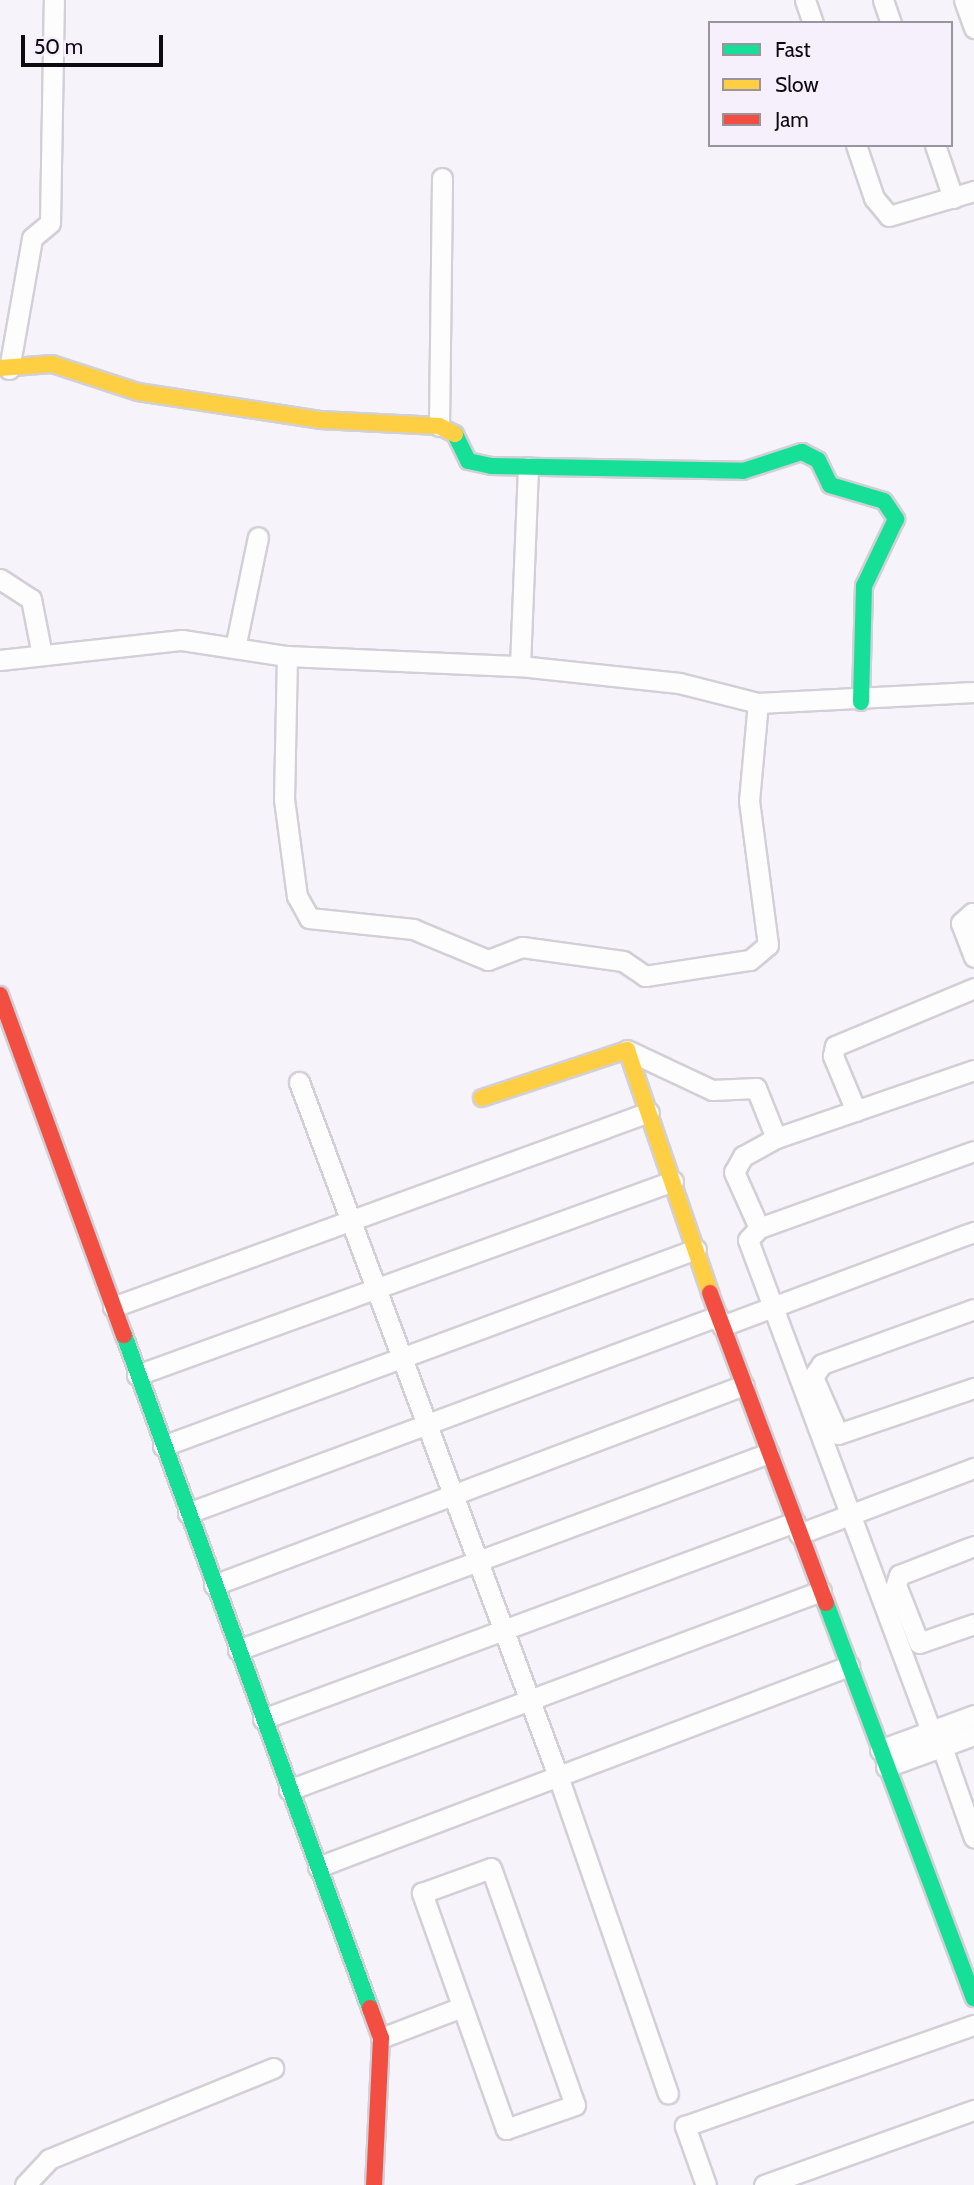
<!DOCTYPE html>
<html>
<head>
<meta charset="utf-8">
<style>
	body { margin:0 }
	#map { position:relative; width:974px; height:2185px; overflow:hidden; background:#f6f3fa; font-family:Cabin,sans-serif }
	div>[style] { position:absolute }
	.roads { filter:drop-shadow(2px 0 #d2d0d6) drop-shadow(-2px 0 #d2d0d6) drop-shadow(0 2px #d2d0d6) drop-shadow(0 -2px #d2d0d6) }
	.street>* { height:19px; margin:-9.5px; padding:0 9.5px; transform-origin:9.5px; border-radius:9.5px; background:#fefdfe }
	.fast>* { height:16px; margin:-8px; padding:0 8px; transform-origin:8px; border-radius:8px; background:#16e098 }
	.slow>* { height:16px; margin:-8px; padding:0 8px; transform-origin:8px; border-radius:8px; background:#ffcf43 }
	.jam>* { height:16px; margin:-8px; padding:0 8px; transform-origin:8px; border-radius:8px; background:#f24e42 }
	span { translate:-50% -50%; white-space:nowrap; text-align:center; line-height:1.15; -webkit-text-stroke:5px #f6f0fd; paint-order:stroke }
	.legend { position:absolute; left:708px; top:21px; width:245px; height:126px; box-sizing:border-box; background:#f6f0fd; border:2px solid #99949e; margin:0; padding:9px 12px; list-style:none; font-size:21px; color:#0d0b10 }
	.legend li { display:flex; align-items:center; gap:14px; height:35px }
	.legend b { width:35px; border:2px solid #99949e }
	.scale { position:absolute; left:21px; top:35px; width:142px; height:32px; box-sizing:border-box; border:4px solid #0d0b10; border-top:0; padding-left:9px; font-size:21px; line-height:24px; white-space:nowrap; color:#0d0b10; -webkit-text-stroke:5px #f6f0fd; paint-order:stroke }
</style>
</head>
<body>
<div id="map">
	<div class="roads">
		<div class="street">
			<div style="left:805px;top:0;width:24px;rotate:71deg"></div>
			<div style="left:883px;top:0;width:24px;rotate:71deg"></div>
			<div style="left:964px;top:0;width:30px;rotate:70deg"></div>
			<div style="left:856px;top:145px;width:56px;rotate:71.2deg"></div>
			<div style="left:874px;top:198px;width:23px;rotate:50deg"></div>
			<div style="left:889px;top:216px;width:89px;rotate:-16.4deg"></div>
			<div style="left:935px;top:145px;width:56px;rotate:71.2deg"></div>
			<div style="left:9px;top:369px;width:133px;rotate:-80deg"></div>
			<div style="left:32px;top:238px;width:23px;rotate:-40deg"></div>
			<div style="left:50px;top:223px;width:223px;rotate:-89deg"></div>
			<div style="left:439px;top:426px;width:248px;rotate:-89.3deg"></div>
			<div style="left:0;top:579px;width:37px;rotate:33deg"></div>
			<div style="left:31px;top:599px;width:57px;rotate:78.9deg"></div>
			<div style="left:235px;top:648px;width:113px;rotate:-78.3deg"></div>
			<div style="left:287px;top:656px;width:143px;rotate:91.2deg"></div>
			<div style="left:284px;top:799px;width:98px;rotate:82.4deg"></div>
			<div style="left:297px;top:896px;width:25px;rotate:61deg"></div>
			<div style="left:309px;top:918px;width:105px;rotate:6deg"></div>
			<div style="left:413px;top:929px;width:81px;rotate:22.5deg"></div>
			<div style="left:488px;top:960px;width:36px;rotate:-21deg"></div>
			<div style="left:522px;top:947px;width:102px;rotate:7.9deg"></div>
			<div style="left:623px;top:961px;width:27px;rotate:34deg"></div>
			<div style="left:645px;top:976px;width:106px;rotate:-8.7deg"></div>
			<div style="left:750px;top:960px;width:23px;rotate:-40deg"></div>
			<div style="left:768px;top:945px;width:145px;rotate:-97.5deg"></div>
			<div style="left:749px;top:801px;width:98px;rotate:-84.8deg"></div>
			<div style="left:0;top:660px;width:183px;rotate:-6.3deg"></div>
			<div style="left:182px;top:640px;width:106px;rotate:8.7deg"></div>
			<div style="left:287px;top:656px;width:233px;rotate:2.5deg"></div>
			<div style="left:520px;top:666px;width:160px;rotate:6.1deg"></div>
			<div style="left:679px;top:683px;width:81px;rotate:14.2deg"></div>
			<div style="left:758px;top:703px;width:216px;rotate:-2.9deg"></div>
			<div style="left:520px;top:666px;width:199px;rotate:-87.7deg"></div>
			<div style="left:974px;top:919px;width:6px;rotate:-108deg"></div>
			<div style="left:972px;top:913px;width:15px;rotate:138deg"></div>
			<div style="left:961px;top:923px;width:36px;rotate:69deg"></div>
			<div style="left:627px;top:1050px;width:94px;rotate:25.2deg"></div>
			<div style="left:712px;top:1090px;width:44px;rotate:-2.6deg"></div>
			<div style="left:756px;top:1088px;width:54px;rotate:68.2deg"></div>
			<div style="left:974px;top:1070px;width:209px;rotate:161deg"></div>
			<div style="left:776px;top:1138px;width:38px;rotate:151deg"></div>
			<div style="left:743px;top:1156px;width:18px;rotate:119deg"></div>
			<div style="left:734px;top:1172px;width:61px;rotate:65.9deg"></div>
			<div style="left:759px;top:1228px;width:228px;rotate:-19.7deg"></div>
			<div style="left:299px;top:1082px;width:741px;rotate:69.53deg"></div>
			<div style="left:558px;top:1776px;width:336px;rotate:70.9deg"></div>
			<div style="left:856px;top:1111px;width:60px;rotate:-112.7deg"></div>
			<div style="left:833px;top:1056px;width:10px;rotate:-79deg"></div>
			<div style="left:835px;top:1046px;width:151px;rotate:-22.6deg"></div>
			<div style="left:759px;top:1228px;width:16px;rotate:133deg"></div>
			<div style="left:748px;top:1240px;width:524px;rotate:69.56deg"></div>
			<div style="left:113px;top:1307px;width:570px;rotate:-19.99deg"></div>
			<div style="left:974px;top:1309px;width:162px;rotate:160.1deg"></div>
			<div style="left:822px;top:1364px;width:16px;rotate:125deg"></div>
			<div style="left:813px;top:1377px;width:62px;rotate:66.3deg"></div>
			<div style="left:838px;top:1434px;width:144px;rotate:-18.7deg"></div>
			<div style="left:722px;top:1326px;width:269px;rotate:-20.5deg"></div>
			<div style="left:137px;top:1375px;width:570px;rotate:-19.9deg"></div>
			<div style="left:163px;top:1446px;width:568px;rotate:-20.28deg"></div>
			<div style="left:188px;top:1513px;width:565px;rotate:-20.39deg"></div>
			<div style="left:799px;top:1534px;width:187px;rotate:-20.7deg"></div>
			<div style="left:974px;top:1546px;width:80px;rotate:158.9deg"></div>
			<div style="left:899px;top:1575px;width:10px;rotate:107deg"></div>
			<div style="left:896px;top:1585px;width:62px;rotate:68.4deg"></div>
			<div style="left:919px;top:1643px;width:58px;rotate:-19.1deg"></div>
			<div style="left:214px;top:1585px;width:566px;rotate:-20.67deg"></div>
			<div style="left:238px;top:1650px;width:566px;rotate:-20.35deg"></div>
			<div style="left:263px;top:1719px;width:567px;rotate:-20.32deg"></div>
			<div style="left:942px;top:1747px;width:96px;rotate:70.6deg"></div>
			<div style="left:880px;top:1750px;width:100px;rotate:-20.4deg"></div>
			<div style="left:886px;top:1767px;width:94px;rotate:-20deg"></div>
			<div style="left:289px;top:1790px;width:568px;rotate:-20.51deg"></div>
			<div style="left:318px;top:1867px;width:568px;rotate:-20.73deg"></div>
			<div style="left:491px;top:1868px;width:251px;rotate:70.5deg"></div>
			<div style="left:575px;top:2105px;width:73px;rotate:160.8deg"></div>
			<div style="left:506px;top:2129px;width:251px;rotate:-109.6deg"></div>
			<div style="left:422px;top:1893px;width:73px;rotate:-19.9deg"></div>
			<div style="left:381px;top:2038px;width:87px;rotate:-20.9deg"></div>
			<div style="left:25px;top:2185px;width:35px;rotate:-47deg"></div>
			<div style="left:49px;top:2159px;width:242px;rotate:-22.1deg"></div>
			<div style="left:706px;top:2185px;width:63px;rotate:-109.6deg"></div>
			<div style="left:685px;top:2126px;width:306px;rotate:-19.3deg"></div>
			<div style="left:764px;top:2185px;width:223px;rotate:-19.7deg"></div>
		</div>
		<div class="fast">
			<div style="left:455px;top:434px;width:30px;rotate:64deg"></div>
			<div style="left:468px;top:461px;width:24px;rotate:12deg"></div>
			<div style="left:491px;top:466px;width:252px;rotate:1.1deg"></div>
			<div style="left:743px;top:471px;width:62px;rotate:-17.9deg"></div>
			<div style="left:802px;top:452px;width:18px;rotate:27deg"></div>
			<div style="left:818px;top:460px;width:28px;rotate:64deg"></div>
			<div style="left:830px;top:485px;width:56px;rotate:16.5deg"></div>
			<div style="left:884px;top:501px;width:22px;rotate:56deg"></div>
			<div style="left:896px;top:519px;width:74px;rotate:115.5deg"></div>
			<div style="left:864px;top:586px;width:116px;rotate:91.5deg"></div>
			<div style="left:124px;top:1335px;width:717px;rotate:69.92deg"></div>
			<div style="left:826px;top:1603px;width:422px;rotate:69.5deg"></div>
		</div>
		<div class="slow">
			<div style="left:0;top:368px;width:52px;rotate:-4.4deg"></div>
			<div style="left:52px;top:364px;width:90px;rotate:18deg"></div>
			<div style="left:138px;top:392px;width:184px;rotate:8.7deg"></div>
			<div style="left:320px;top:420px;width:119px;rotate:2.9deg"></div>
			<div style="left:439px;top:426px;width:18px;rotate:27deg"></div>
			<div style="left:482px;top:1098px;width:153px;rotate:-18.3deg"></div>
			<div style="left:627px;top:1050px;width:257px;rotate:71.1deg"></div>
		</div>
		<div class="jam">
			<div style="left:0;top:995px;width:362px;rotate:70deg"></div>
			<div style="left:710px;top:1293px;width:331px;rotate:69.5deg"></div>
			<div style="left:370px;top:2008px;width:32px;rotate:70deg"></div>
			<div style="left:381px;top:2038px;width:147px;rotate:92.7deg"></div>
		</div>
	</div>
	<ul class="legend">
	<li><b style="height:9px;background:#16e098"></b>Fast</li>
	<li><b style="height:9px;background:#ffcf43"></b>Slow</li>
	<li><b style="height:9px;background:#f24e42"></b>Jam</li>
	</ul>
	<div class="scale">50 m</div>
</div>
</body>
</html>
